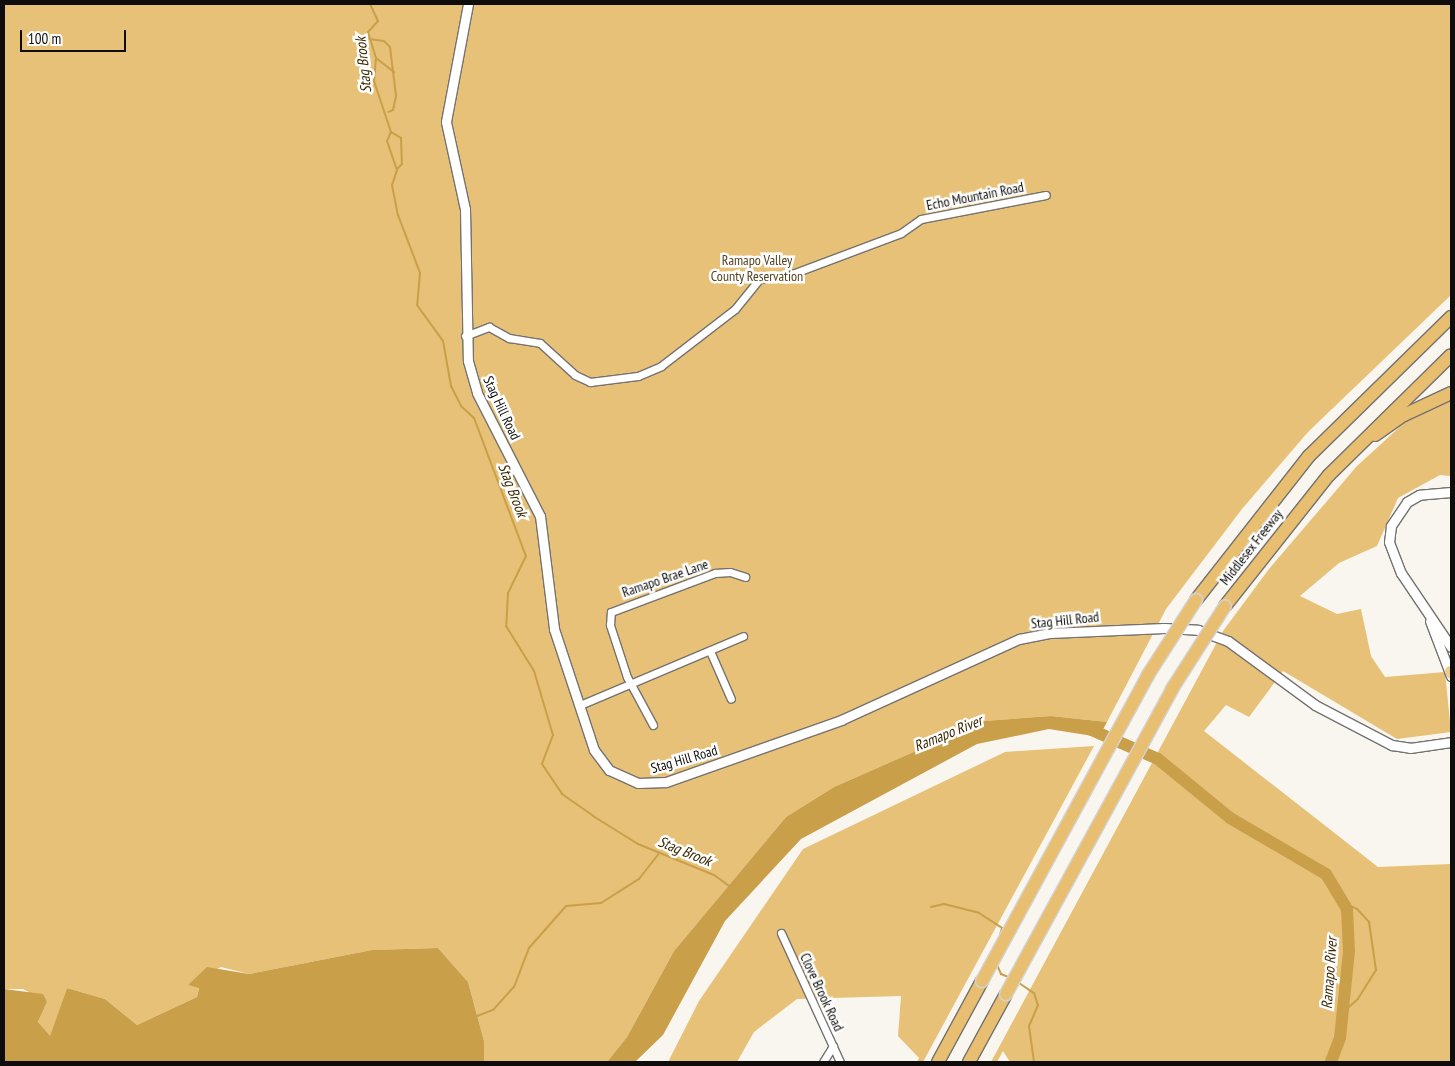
<!DOCTYPE html>
<html>
<head>
<meta charset="utf-8">
<style>
	body { margin:0 }
	#map { position:relative; width:1455px; height:1066px; overflow:hidden; background:#f9f6f0; font-family:"PT Sans Narrow",sans-serif }
	div>[style] { position:absolute }
	.green>* { inset:0; background:#e7c178 }
	.water>* { inset:0; background:#c99f4a }
	.stream>* { height:2px; margin:-1px; padding:0 1px; transform-origin:1px; border-radius:1px; background:#c99f4a }
	.river>* { height:12px; margin:-6px; padding:0 6px; transform-origin:6px; border-radius:6px; background:#c99f4a }
	.roads { filter:drop-shadow(1px 0 #75726e) drop-shadow(-1px 0 #75726e) drop-shadow(0 1px #75726e) drop-shadow(0 -1px #75726e) }
	.minor>* { height:7px; margin:-3.5px; padding:0 3.5px; transform-origin:3.5px; border-radius:3.5px; background:#fff }
	.tertiary>* { height:9px; margin:-4.5px; padding:0 4.5px; transform-origin:4.5px; border-radius:4.5px; background:#fff }
	.trunk>* { height:11px; margin:-5.5px; padding:0 5.5px; transform-origin:5.5px; border-radius:5.5px; background:#eccc8c }
	.motorway>* { height:12px; margin:-6px; padding:0 6px; transform-origin:6px; border-radius:6px; background:#e8bf70 }
	.bridges { filter:drop-shadow(1px 0 #d4d3d3) drop-shadow(-1px 0 #d4d3d3) drop-shadow(0 1px #d4d3d3) drop-shadow(0 -1px #d4d3d3) }
	.motorway-bridge>* { height:12px; margin:-6px; padding:0 6px; transform-origin:6px; border-radius:6px; background:#e8bf70 }
	span { translate:-50% -50%; white-space:nowrap; text-align:center; line-height:1.15; -webkit-text-stroke:5px #fff; paint-order:stroke }
	.street-label { font-size:14px; color:#0e0d0b }
	.park-label { font-size:14px; color:#55421f }
	.water-label { font-size:15px; color:#3a2902; font-style:italic }
	.frame { position:absolute; inset:0; border:5px solid #0e0d0b; pointer-events:none }
	.scale { position:absolute; left:20px; top:30px; width:106px; height:22px; box-sizing:border-box; border:2px solid #0e0d0b; border-top:0; padding-left:6px; font-size:15px; line-height:18px; white-space:nowrap; color:#0e0d0b; -webkit-text-stroke:4px #fff; paint-order:stroke }
</style>
</head>
<body>
<div id="map">
	<div class="green">
		<div style="clip-path:polygon(4px 4px,1451px 4px,1451px 295px,1308px 432px,1242px 509px,1166px 609px,1107px 722px,1051px 716px,984px 721px,834px 787px,786px 817px,674px 951px,627px 1037px,607px 1062px,484px 1062px,484px 1041px,468px 982px,438px 948px,372px 950px,249px 974px,221px 967px,188px 985px,199px 987px,197px 997px,137px 1025px,105px 999px,67px 988px,50px 1037px,38px 1022px,47px 1002px,23px 989px,4px 989px)"></div>
		<div style="clip-path:polygon(1451px 399px,1451px 476px,1440px 475px,1398px 498px,1377px 546px,1339px 563px,1300px 596px,1337px 614px,1361px 609px,1371px 656px,1385px 677px,1445px 672px,1451px 732px,1397px 739px,1283px 671px,1249px 717px,1226px 705px,1204px 731px,1378px 867px,1451px 864px,1451px 1062px,1010px 1062px,1003px 1051px,997px 1062px,991px 1062px,1223px 631px,1269px 569px,1357px 466px,1404px 423px)"></div>
		<div style="clip-path:polygon(1094px 746px,923px 1062px,917px 1062px,919px 1058px,898px 1036px,901px 996px,797px 999px,754px 1032px,737px 1062px,668px 1062px,699px 1001px,803px 849px,1005px 752px)"></div>
	</div>
	<div class="water">
		<div style="clip-path:polygon(1051px 716px,1107px 722px,1099px 737px,1049px 729px,977px 744px,801px 839px,725px 921px,663px 1035px,635px 1062px,607px 1062px,627px 1037px,674px 951px,786px 817px,834px 787px,984px 721px)"></div>
		<div style="clip-path:polygon(438px 948px,468px 982px,484px 1041px,484px 1062px,4px 1062px,4px 989px,43px 994px,47px 1002px,38px 1022px,50px 1036px,67px 988px,105px 999px,137px 1025px,197px 997px,199px 988px,188px 985px,207px 967px,249px 974px,372px 950px)"></div>
	</div>
	<div class="stream">
		<div style="left:370px;top:4px;width:19px;rotate:65deg"></div>
		<div style="left:378px;top:21px;width:15px;rotate:132deg"></div>
		<div style="left:368px;top:32px;width:27px;rotate:73deg"></div>
		<div style="left:376px;top:58px;width:23px;rotate:95deg"></div>
		<div style="left:374px;top:81px;width:54px;rotate:71.6deg"></div>
		<div style="left:391px;top:132px;width:10px;rotate:114deg"></div>
		<div style="left:387px;top:141px;width:31px;rotate:71deg"></div>
		<div style="left:397px;top:170px;width:16px;rotate:108deg"></div>
		<div style="left:392px;top:185px;width:31px;rotate:79deg"></div>
		<div style="left:398px;top:215px;width:62px;rotate:69.2deg"></div>
		<div style="left:420px;top:273px;width:32px;rotate:95deg"></div>
		<div style="left:417px;top:305px;width:44px;rotate:54.2deg"></div>
		<div style="left:443px;top:341px;width:46px;rotate:79.9deg"></div>
		<div style="left:451px;top:386px;width:22px;rotate:63deg"></div>
		<div style="left:461px;top:406px;width:18px;rotate:43deg"></div>
		<div style="left:474px;top:418px;width:147px;rotate:69.4deg"></div>
		<div style="left:526px;top:556px;width:41px;rotate:115.9deg"></div>
		<div style="left:508px;top:593px;width:33px;rotate:93deg"></div>
		<div style="left:506px;top:626px;width:53px;rotate:58.1deg"></div>
		<div style="left:534px;top:671px;width:67px;rotate:73.5deg"></div>
		<div style="left:553px;top:735px;width:31px;rotate:111deg"></div>
		<div style="left:542px;top:764px;width:36px;rotate:56deg"></div>
		<div style="left:562px;top:794px;width:38px;rotate:35deg"></div>
		<div style="left:593px;top:816px;width:53px;rotate:31.9deg"></div>
		<div style="left:638px;top:844px;width:82px;rotate:22.2deg"></div>
		<div style="left:714px;top:875px;width:22px;rotate:36deg"></div>
		<div style="left:369px;top:39px;width:15px;rotate:8deg"></div>
		<div style="left:384px;top:41px;width:8px;rotate:45deg"></div>
		<div style="left:390px;top:47px;width:49px;rotate:83deg"></div>
		<div style="left:396px;top:96px;width:14px;rotate:102deg"></div>
		<div style="left:393px;top:110px;width:5px;rotate:158deg"></div>
		<div style="left:376px;top:58px;width:23px;rotate:38deg"></div>
		<div style="left:391px;top:132px;width:12px;rotate:31deg"></div>
		<div style="left:401px;top:138px;width:26px;rotate:88deg"></div>
		<div style="left:402px;top:164px;width:7px;rotate:135deg"></div>
		<div style="left:1342px;top:902px;width:17px;rotate:25deg"></div>
		<div style="left:1357px;top:909px;width:18px;rotate:47deg"></div>
		<div style="left:1369px;top:922px;width:49px;rotate:81.7deg"></div>
		<div style="left:1376px;top:970px;width:34px;rotate:122deg"></div>
		<div style="left:1358px;top:999px;width:20px;rotate:139deg"></div>
		<div style="left:931px;top:907px;width:13px;rotate:-13deg"></div>
		<div style="left:944px;top:904px;width:36px;rotate:14deg"></div>
		<div style="left:979px;top:913px;width:27px;rotate:33deg"></div>
		<div style="left:1002px;top:928px;width:7px;rotate:106deg"></div>
		<div style="left:997px;top:965px;width:10px;rotate:66deg"></div>
		<div style="left:1001px;top:974px;width:11px;rotate:22deg"></div>
		<div style="left:1019px;top:983px;width:18px;rotate:34deg"></div>
		<div style="left:1034px;top:993px;width:13px;rotate:72deg"></div>
		<div style="left:1038px;top:1005px;width:23px;rotate:113deg"></div>
		<div style="left:1029px;top:1026px;width:36px;rotate:82deg"></div>
		<div style="left:477px;top:1016px;width:17px;rotate:-21deg"></div>
		<div style="left:493px;top:1010px;width:31px;rotate:-48deg"></div>
		<div style="left:514px;top:987px;width:42px;rotate:-69deg"></div>
		<div style="left:529px;top:948px;width:56px;rotate:-48.6deg"></div>
		<div style="left:566px;top:906px;width:35px;rotate:-5deg"></div>
		<div style="left:601px;top:903px;width:45px;rotate:-32.3deg"></div>
		<div style="left:639px;top:879px;width:33px;rotate:-52deg"></div>
	</div>
	<div class="river">
		<div style="left:1087px;top:728px;width:77px;rotate:23.6deg"></div>
		<div style="left:1158px;top:759px;width:93px;rotate:39.3deg"></div>
		<div style="left:1230px;top:818px;width:111px;rotate:30.3deg"></div>
		<div style="left:1326px;top:874px;width:41px;rotate:59deg"></div>
		<div style="left:1347px;top:909px;width:42px;rotate:87.3deg"></div>
		<div style="left:1349px;top:951px;width:87px;rotate:95.9deg"></div>
		<div style="left:1340px;top:1038px;width:26px;rotate:111deg"></div>
	</div>
	<div class="roads">
		<div class="minor">
			<div style="left:465px;top:336px;width:26px;rotate:-21deg"></div>
			<div style="left:489px;top:327px;width:23px;rotate:29deg"></div>
			<div style="left:509px;top:338px;width:31px;rotate:9deg"></div>
			<div style="left:540px;top:343px;width:47px;rotate:42.4deg"></div>
			<div style="left:575px;top:375px;width:17px;rotate:25deg"></div>
			<div style="left:590px;top:382px;width:48px;rotate:-7.1deg"></div>
			<div style="left:638px;top:376px;width:25px;rotate:-23deg"></div>
			<div style="left:661px;top:366px;width:93px;rotate:-37.6deg"></div>
			<div style="left:735px;top:309px;width:38px;rotate:-51deg"></div>
			<div style="left:759px;top:279px;width:33px;rotate:-9deg"></div>
			<div style="left:792px;top:274px;width:116px;rotate:-20.6deg"></div>
			<div style="left:901px;top:233px;width:24px;rotate:-35deg"></div>
			<div style="left:921px;top:219px;width:127px;rotate:-10.9deg"></div>
			<div style="left:710px;top:651px;width:52px;rotate:66.4deg"></div>
			<div style="left:580px;top:705px;width:177px;rotate:-22.9deg"></div>
			<div style="left:653px;top:725px;width:55px;rotate:-118.4deg"></div>
			<div style="left:627px;top:677px;width:55px;rotate:-108.1deg"></div>
			<div style="left:610px;top:625px;width:13px;rotate:-86deg"></div>
			<div style="left:611px;top:612px;width:111px;rotate:-20.6deg"></div>
			<div style="left:715px;top:573px;width:15px;rotate:-4deg"></div>
			<div style="left:730px;top:572px;width:16px;rotate:18deg"></div>
			<div style="left:781px;top:933px;width:142px;rotate:65.4deg"></div>
			<div style="left:823px;top:1062px;width:19px;rotate:-58deg"></div>
		</div>
		<div class="tertiary">
			<div style="left:468px;top:4px;width:120px;rotate:100.6deg"></div>
			<div style="left:446px;top:122px;width:89px;rotate:77.7deg"></div>
			<div style="left:465px;top:209px;width:152px;rotate:88.9deg"></div>
			<div style="left:468px;top:361px;width:33px;rotate:74deg"></div>
			<div style="left:477px;top:393px;width:138px;rotate:62.9deg"></div>
			<div style="left:540px;top:516px;width:114px;rotate:82.9deg"></div>
			<div style="left:554px;top:629px;width:127px;rotate:71.7deg"></div>
			<div style="left:594px;top:750px;width:25px;rotate:53deg"></div>
			<div style="left:609px;top:770px;width:32px;rotate:24deg"></div>
			<div style="left:638px;top:783px;width:28px;rotate:-2deg"></div>
			<div style="left:666px;top:782px;width:186px;rotate:-19.5deg"></div>
			<div style="left:841px;top:720px;width:196px;rotate:-24.5deg"></div>
			<div style="left:1019px;top:639px;width:32px;rotate:-11deg"></div>
			<div style="left:1050px;top:633px;width:114px;rotate:-2.5deg"></div>
			<div style="left:1164px;top:628px;width:34px;rotate:3deg"></div>
			<div style="left:1198px;top:630px;width:32px;rotate:20deg"></div>
			<div style="left:1228px;top:641px;width:108px;rotate:36.3deg"></div>
			<div style="left:1315px;top:705px;width:87px;rotate:27.5deg"></div>
			<div style="left:1392px;top:745px;width:18px;rotate:9deg"></div>
			<div style="left:1410px;top:748px;width:41px;rotate:-8.3deg"></div>
			<div style="left:1451px;top:492px;width:32px;rotate:175deg"></div>
			<div style="left:1419px;top:495px;width:14px;rotate:150deg"></div>
			<div style="left:1407px;top:502px;width:29px;rotate:124deg"></div>
			<div style="left:1391px;top:526px;width:16px;rotate:97deg"></div>
			<div style="left:1389px;top:542px;width:33px;rotate:69deg"></div>
			<div style="left:1401px;top:573px;width:89px;rotate:56deg"></div>
			<div style="left:1430px;top:621px;width:59px;rotate:69.1deg"></div>
		</div>
		<div class="trunk">
			<div style="left:1450px;top:671px;width:2px;rotate:63deg"></div>
		</div>
		<div class="motorway">
			<div style="left:1375px;top:435px;width:35px;rotate:-35deg"></div>
			<div style="left:1404px;top:415px;width:52px;rotate:-25.1deg"></div>
			<div style="left:1196px;top:600px;width:183px;rotate:-51.9deg"></div>
			<div style="left:1309px;top:456px;width:199px;rotate:-44.4deg"></div>
			<div style="left:1225px;top:606px;width:167px;rotate:-51.6deg"></div>
			<div style="left:1329px;top:475px;width:171px;rotate:-44.5deg"></div>
			<div style="left:938px;top:1062px;width:92px;rotate:-61.5deg"></div>
			<div style="left:969px;top:1062px;width:77px;rotate:-61.4deg"></div>
		</div>
	</div>
	<div class="bridges">
		<div class="motorway-bridge">
			<div style="left:982px;top:981px;width:348px;rotate:-61.5deg"></div>
			<div style="left:1148px;top:675px;width:89px;rotate:-57.4deg"></div>
			<div style="left:1006px;top:994px;width:347px;rotate:-61.4deg"></div>
			<div style="left:1172px;top:689px;width:98px;rotate:-57.4deg"></div>
		</div>
	</div>
	<div class="street-label">
		<span style="left:975px;top:196px;rotate:-11deg">Echo Mountain Road</span>
		<span style="left:502px;top:408px;rotate:65deg">Stag Hill Road</span>
		<span style="left:1251px;top:547px;rotate:-52deg">Middlesex Freeway</span>
		<span style="left:665px;top:578px;rotate:-19deg">Ramapo Brae Lane</span>
		<span style="left:1065px;top:620px;rotate:-6deg">Stag Hill Road</span>
		<span style="left:684px;top:759px;rotate:-16deg">Stag Hill Road</span>
		<span style="left:822px;top:992px;rotate:65deg">Clove Brook Road</span>
	</div>
	<div class="park-label">
		<span style="left:757px;top:268px">Ramapo Valley<br>County Reservation</span>
	</div>
	<div class="water-label">
		<span style="left:363px;top:65px;rotate:-96deg">Stag Brook</span>
		<span style="left:513px;top:490px;rotate:69deg">Stag Brook</span>
		<span style="left:948px;top:733px;rotate:-22deg">Ramapo River</span>
		<span style="left:685px;top:851px;rotate:22deg">Stag Brook</span>
		<span style="left:1329px;top:973px;rotate:-86deg">Ramapo River</span>
	</div>
	<div class="frame"></div>
	<div class="scale">100 m</div>
</div>
</body>
</html>
